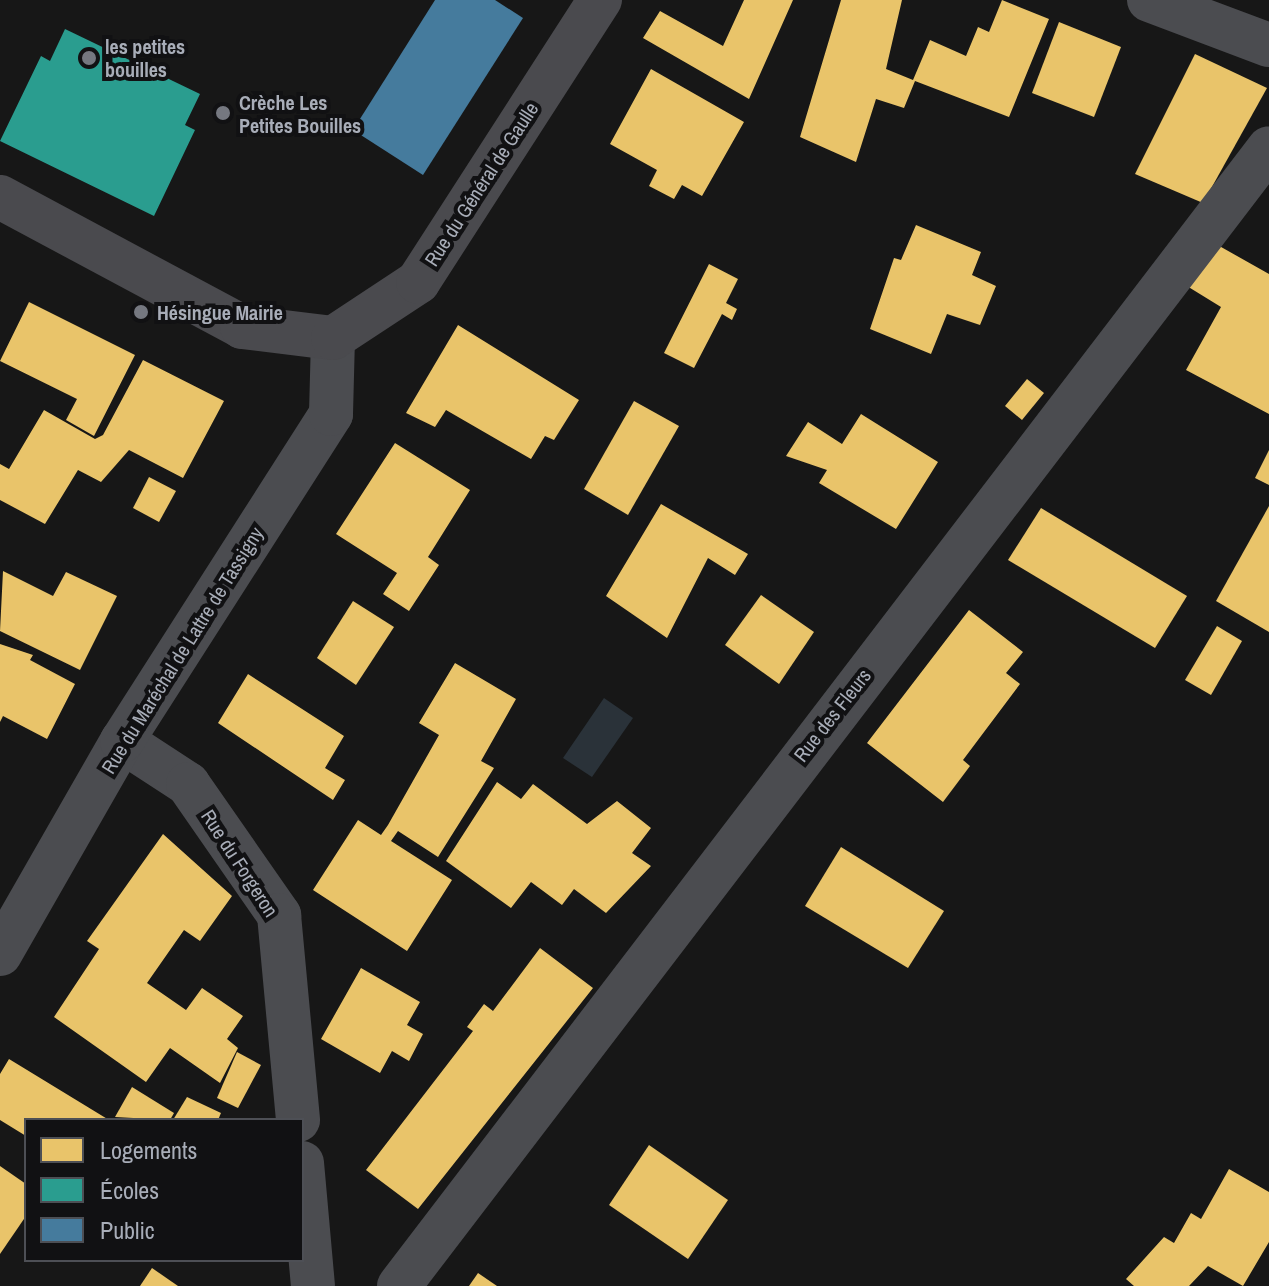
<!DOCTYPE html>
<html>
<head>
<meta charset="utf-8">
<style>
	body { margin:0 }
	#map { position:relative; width:1269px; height:1286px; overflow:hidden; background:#171717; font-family:"Archivo Narrow",sans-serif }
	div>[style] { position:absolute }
	.water>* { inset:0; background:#2a3239 }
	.homes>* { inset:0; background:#e9c46a }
	.schools>* { inset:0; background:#2a9d8f }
	.public>* { inset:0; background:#457b9d }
	.minor>* { height:44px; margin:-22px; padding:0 22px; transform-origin:22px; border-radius:22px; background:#4b4c50 }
	.secondary>* { height:44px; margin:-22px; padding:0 22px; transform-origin:22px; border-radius:22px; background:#4a4a4e }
	.dots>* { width:22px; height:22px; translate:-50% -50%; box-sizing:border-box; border:4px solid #111113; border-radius:50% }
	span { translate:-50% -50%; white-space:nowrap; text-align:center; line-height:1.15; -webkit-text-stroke:8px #111113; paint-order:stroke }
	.poi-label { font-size:20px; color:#a8adb8; font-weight:700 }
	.left { translate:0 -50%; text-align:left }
	.street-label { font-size:20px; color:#a8adb8 }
	.legend { position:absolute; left:24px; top:1118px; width:280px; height:144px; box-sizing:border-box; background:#111113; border:2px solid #4d4f55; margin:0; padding:10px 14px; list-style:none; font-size:24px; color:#a8adb8 }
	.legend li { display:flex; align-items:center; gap:16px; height:40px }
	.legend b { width:40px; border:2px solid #4d4f55 }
</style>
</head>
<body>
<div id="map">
	<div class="water">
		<div style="clip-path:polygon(604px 698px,633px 718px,592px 777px,563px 758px)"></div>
	</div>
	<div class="homes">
		<div style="clip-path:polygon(744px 0,793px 0,749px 99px,643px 38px,660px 11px,723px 46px)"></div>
		<div style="clip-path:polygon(841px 0,902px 0,886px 69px,913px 80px,930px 40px,966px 56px,978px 27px,989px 32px,1002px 0,1049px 19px,1009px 117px,915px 81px,904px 108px,876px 99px,856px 162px,800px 137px)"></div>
		<div style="clip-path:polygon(1059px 22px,1121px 47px,1094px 117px,1032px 93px)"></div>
		<div style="clip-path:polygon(1195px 54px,1267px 88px,1203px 203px,1135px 174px)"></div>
		<div style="clip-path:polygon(651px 69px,744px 122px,702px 196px,682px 185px,674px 199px,649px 186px,657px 170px,610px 144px)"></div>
		<div style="clip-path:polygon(916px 225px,981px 252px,972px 275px,996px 286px,980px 325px,947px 314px,931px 354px,870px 329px,894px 258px,901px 260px)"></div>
		<div style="clip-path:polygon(1214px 243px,1269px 274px,1269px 414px,1186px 370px,1221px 307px,1182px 283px)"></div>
		<div style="clip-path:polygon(709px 264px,738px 279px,726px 303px,737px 309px,732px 320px,722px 314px,694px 368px,664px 353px)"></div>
		<div style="clip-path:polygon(29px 302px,135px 355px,94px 436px,66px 420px,77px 399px,0 361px)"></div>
		<div style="clip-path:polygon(458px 325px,579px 400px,554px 440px,545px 436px,531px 459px,446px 410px,435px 427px,406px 413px)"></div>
		<div style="clip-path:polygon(143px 360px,224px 401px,183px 478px,129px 450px,101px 482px,78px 470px,45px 524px,0 500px,0 464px,9px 469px,44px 410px,95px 439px,103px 435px)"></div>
		<div style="clip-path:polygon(1027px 379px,1044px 393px,1022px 420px,1005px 406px)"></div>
		<div style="clip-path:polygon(634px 401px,679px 426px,628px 515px,584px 489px)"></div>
		<div style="clip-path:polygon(861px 414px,938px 462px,896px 529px,819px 483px,827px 470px,786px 456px,808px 422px,842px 444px)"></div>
		<div style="clip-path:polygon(395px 443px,470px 490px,428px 557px,439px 565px,409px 611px,383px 594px,397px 573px,336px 534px)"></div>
		<div style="clip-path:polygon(1269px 450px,1269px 485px,1255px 478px)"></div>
		<div style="clip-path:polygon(149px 477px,176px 491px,159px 522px,133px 508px)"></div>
		<div style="clip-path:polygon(661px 504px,748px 554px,735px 575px,708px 558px,667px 638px,606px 596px)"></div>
		<div style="clip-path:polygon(1269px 506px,1269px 632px,1216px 601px)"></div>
		<div style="clip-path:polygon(1041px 508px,1187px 596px,1155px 648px,1008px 560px)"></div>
		<div style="clip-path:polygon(3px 571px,53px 596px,66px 572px,117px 596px,80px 670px,0 631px)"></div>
		<div style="clip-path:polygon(761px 595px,814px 632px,779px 684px,725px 645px)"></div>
		<div style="clip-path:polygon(353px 601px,394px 627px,356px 685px,317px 658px)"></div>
		<div style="clip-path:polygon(969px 610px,1023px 652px,1006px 673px,1020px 684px,963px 760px,970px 766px,943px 802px,867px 743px)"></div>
		<div style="clip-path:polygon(1217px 626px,1242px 641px,1211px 695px,1185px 680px)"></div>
		<div style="clip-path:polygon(0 644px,33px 655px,30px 660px,75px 684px,47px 739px,3px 716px,0 722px)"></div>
		<div style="clip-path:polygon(455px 663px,516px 699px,481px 761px,494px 768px,438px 857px,398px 831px,391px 841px,452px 880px,407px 951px,313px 890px,358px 820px,381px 835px,388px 825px,439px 735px,419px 723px)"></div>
		<div style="clip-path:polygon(248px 674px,344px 736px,325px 768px,345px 780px,333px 800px,218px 723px)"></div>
		<div style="clip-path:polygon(497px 782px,521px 799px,533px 784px,587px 824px,617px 801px,651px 828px,632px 853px,651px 866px,606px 913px,574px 889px,562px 905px,531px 882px,511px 908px,446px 861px)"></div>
		<div style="clip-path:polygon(163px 834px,232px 896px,200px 941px,184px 930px,147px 983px,186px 1010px,202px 988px,243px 1016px,227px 1039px,238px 1048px,220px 1083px,170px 1048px,146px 1082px,54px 1017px,99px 949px,87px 941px)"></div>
		<div style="clip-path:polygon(841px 847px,944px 911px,908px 968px,805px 906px)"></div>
		<div style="clip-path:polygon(540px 948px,593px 988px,418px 1209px,366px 1170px,473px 1031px,467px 1027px,484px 1004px,493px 1011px)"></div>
		<div style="clip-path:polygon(361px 968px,420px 1002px,407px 1025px,423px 1034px,409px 1061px,392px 1051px,380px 1073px,321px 1039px)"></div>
		<div style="clip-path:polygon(237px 1052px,261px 1065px,238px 1108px,217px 1098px)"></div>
		<div style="clip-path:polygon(9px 1059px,109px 1120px,26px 1120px,26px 1136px,0 1120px,0 1074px)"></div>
		<div style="clip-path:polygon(132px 1087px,174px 1113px,170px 1120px,115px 1117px)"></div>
		<div style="clip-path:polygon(187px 1097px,221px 1113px,218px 1120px,173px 1120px)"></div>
		<div style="clip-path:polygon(649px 1145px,728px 1200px,688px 1259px,609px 1205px)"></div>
		<div style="clip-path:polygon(0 1166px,26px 1184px,26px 1216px,0 1254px)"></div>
		<div style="clip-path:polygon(1229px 1169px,1269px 1192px,1269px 1242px,1243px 1286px,1208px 1266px,1189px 1286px,1134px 1286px,1126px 1279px,1164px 1237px,1174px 1243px,1191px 1213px,1201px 1219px)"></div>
		<div style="clip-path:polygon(152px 1268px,178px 1286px,140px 1286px)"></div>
		<div style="clip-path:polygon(478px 1273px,497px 1286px,469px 1286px)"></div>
	</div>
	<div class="schools">
		<div style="clip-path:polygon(65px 29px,200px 94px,185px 125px,195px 130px,154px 216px,0 141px,41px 56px,50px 61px)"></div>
	</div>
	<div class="public">
		<div style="clip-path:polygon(435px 0,495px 0,523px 18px,423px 175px,353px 130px)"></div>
	</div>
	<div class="minor">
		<div style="left:1149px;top:0;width:128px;rotate:20.6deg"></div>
		<div style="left:122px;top:741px;width:79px;rotate:33.1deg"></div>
		<div style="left:188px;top:784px;width:160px;rotate:55.2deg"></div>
		<div style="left:279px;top:915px;width:206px;rotate:84.7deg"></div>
		<div style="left:0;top:954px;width:245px;rotate:-60.2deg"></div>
		<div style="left:122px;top:741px;width:388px;rotate:-57.4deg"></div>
		<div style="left:331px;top:414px;width:76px;rotate:-88.5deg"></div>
		<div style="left:302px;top:1163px;width:123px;rotate:84.9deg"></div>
		<div style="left:399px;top:1286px;width:1432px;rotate:-52.6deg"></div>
	</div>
	<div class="secondary">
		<div style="left:0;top:197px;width:275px;rotate:28.2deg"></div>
		<div style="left:242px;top:327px;width:92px;rotate:6.9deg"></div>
		<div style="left:333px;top:338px;width:102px;rotate:-33.4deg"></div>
		<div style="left:418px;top:282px;width:336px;rotate:-57.2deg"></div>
	</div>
	<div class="dots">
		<div style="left:89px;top:58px;background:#757880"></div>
		<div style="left:223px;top:113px;background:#757880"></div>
		<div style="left:141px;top:312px;background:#757880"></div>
	</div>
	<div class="poi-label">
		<span class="left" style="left:105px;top:58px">les petites<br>bouilles</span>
		<span class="left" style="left:239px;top:114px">Crèche Les<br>Petites Bouilles</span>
		<span class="left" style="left:157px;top:312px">Hésingue Mairie</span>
	</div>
	<div class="street-label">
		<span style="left:481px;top:184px;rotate:-57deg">Rue du Général de Gaulle</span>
		<span style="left:182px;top:650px;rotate:-58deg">Rue du Maréchal de Lattre de Tassigny</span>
		<span style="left:832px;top:715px;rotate:-52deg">Rue des Fleurs</span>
		<span style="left:240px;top:863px;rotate:57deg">Rue du Forgeron</span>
	</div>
	<ul class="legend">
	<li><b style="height:22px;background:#e9c46a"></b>Logements</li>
	<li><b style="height:22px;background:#2a9d8f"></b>Écoles</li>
	<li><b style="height:22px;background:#457b9d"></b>Public</li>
	</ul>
</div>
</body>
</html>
